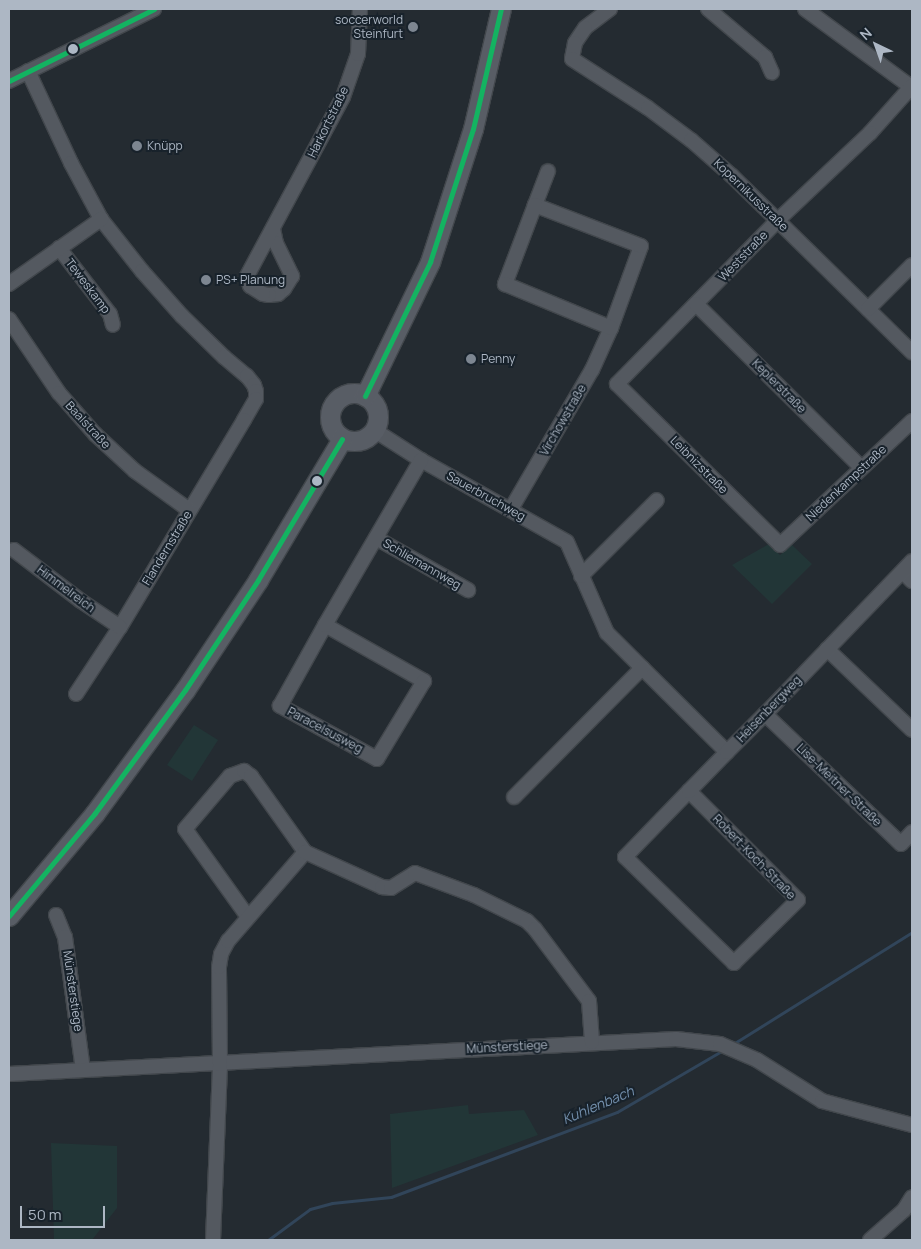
<!DOCTYPE html>
<html>
<head>
<meta charset="utf-8">
<style>
	body { margin:0 }
	#map { position:relative; width:921px; height:1249px; overflow:hidden; background:#242b31; font-family:Manrope,sans-serif }
	div>[style] { position:absolute }
	.green>* { inset:0; background:#223637 }
	.stream>* { height:3px; margin:-1.5px; padding:0 1.5px; transform-origin:1.5px; border-radius:1.5px; background:#31455a }
	.roads { filter:drop-shadow(1px 0 #42474c) drop-shadow(-1px 0 #42474c) drop-shadow(0 1px #42474c) drop-shadow(0 -1px #42474c) }
	.street>* { height:14px; margin:-7px; padding:0 7px; transform-origin:7px; border-radius:7px; background:#545960 }
	.secondary>* { height:19px; margin:-9.5px; padding:0 9.5px; transform-origin:9.5px; border-radius:9.5px; background:#585d65 }
	.secondary>.ring { margin:-9.5px; padding:0; box-sizing:content-box; background:none; border:19px solid #585d65; border-radius:50% }
	.bus-1>* { height:5px; margin:-2.5px; padding:0 2.5px; transform-origin:2.5px; border-radius:2.5px; background:#13b361 }
	.dots>* { width:14px; height:14px; translate:-50% -50%; box-sizing:border-box; border:2px solid #18222b; border-radius:50% }
	span { translate:-50% -50%; white-space:nowrap; text-align:center; line-height:1.15; -webkit-text-stroke:4px #18222b; paint-order:stroke }
	.poi-label { font-size:12px; color:#adb7c4 }
	.right { translate:-100% -50%; text-align:right }
	.left { translate:0 -50%; text-align:left }
	.street-label { font-size:12px; color:#adb7c4 }
	.water-label { font-size:14px; color:#7490ad; font-style:italic }
	.frame { position:absolute; inset:0; border:10px solid #adb7c4; pointer-events:none }
	.north { position:absolute; left:851px; top:20px; width:50px; height:50px; -webkit-text-stroke:4px #18222b; paint-order:stroke; rotate:318deg; font-size:14px; font-weight:700; line-height:20px; text-align:center; color:#adb7c4 }
	.north::after { content:''; display:block; margin:auto; width:18px; height:22px; background:#adb7c4; clip-path:polygon(50% 0,100% 100%,50% 72%,0 100%) }
	.scale { position:absolute; left:20px; top:1206px; width:85px; height:22px; box-sizing:border-box; border:2px solid #adb7c4; border-top:0; padding-left:6px; font-size:15px; line-height:18px; white-space:nowrap; color:#adb7c4; -webkit-text-stroke:4px #18222b; paint-order:stroke }
</style>
</head>
<body>
<div id="map">
	<div class="green">
		<div style="clip-path:polygon(769px 544px,780px 555px,792px 545px,812px 564px,772px 604px,732px 565px)"></div>
		<div style="clip-path:polygon(194px 725px,218px 740px,192px 781px,167px 765px)"></div>
		<div style="clip-path:polygon(468px 1105px,469px 1114px,524px 1110px,538px 1135px,392px 1188px,390px 1114px)"></div>
		<div style="clip-path:polygon(51px 1143px,117px 1146px,117px 1208px,92px 1240px,54px 1240px)"></div>
	</div>
	<div class="stream">
		<div style="left:733px;top:1044px;width:211px;rotate:-32deg"></div>
		<div style="left:268px;top:1240px;width:52px;rotate:-36.4deg"></div>
		<div style="left:310px;top:1209px;width:23px;rotate:-15deg"></div>
		<div style="left:332px;top:1203px;width:59px;rotate:-5.8deg"></div>
		<div style="left:391px;top:1197px;width:241px;rotate:-20.6deg"></div>
		<div style="left:617px;top:1112px;width:123px;rotate:-30.3deg"></div>
	</div>
	<div class="roads">
		<div class="street">
			<div style="left:610px;top:9px;width:31px;rotate:143deg"></div>
			<div style="left:585px;top:28px;width:18px;rotate:124deg"></div>
			<div style="left:575px;top:43px;width:16px;rotate:101deg"></div>
			<div style="left:572px;top:59px;width:90px;rotate:32.8deg"></div>
			<div style="left:648px;top:108px;width:54px;rotate:36.7deg"></div>
			<div style="left:691px;top:140px;width:55px;rotate:41.3deg"></div>
			<div style="left:732px;top:176px;width:252px;rotate:44.4deg"></div>
			<div style="left:708px;top:9px;width:75px;rotate:40.1deg"></div>
			<div style="left:765px;top:57px;width:17px;rotate:66deg"></div>
			<div style="left:805px;top:9px;width:132px;rotate:36.3deg"></div>
			<div style="left:28px;top:71px;width:102px;rotate:64.9deg"></div>
			<div style="left:71px;top:163px;width:64px;rotate:61.8deg"></div>
			<div style="left:101px;top:219px;width:66px;rotate:51.7deg"></div>
			<div style="left:142px;top:271px;width:60px;rotate:48.4deg"></div>
			<div style="left:182px;top:316px;width:59px;rotate:44.3deg"></div>
			<div style="left:224px;top:357px;width:30px;rotate:40deg"></div>
			<div style="left:247px;top:376px;width:11px;rotate:52deg"></div>
			<div style="left:254px;top:385px;width:6px;rotate:72deg"></div>
			<div style="left:256px;top:391px;width:8px;rotate:90deg"></div>
			<div style="left:256px;top:399px;width:24px;rotate:120deg"></div>
			<div style="left:244px;top:420px;width:241px;rotate:120.9deg"></div>
			<div style="left:120px;top:627px;width:80px;rotate:123.3deg"></div>
			<div style="left:9px;top:81px;width:162px;rotate:-26.4deg"></div>
			<div style="left:912px;top:86px;width:63px;rotate:131.8deg"></div>
			<div style="left:870px;top:133px;width:127px;rotate:136.6deg"></div>
			<div style="left:778px;top:220px;width:230px;rotate:134.5deg"></div>
			<div style="left:617px;top:384px;width:229px;rotate:44.6deg"></div>
			<div style="left:780px;top:545px;width:181px;rotate:-43.2deg"></div>
			<div style="left:535px;top:205px;width:36px;rotate:-69deg"></div>
			<div style="left:273px;top:229px;width:14px;rotate:78deg"></div>
			<div style="left:276px;top:243px;width:37px;rotate:64deg"></div>
			<div style="left:292px;top:276px;width:15px;rotate:122deg"></div>
			<div style="left:284px;top:289px;width:8px;rotate:140deg"></div>
			<div style="left:278px;top:294px;width:9px;rotate:174deg"></div>
			<div style="left:269px;top:295px;width:6px;rotate:-171deg"></div>
			<div style="left:263px;top:294px;width:15px;rotate:-148deg"></div>
			<div style="left:250px;top:286px;width:10px;rotate:-107deg"></div>
			<div style="left:247px;top:276px;width:203px;rotate:-61.8deg"></div>
			<div style="left:343px;top:97px;width:46px;rotate:-70.8deg"></div>
			<div style="left:358px;top:54px;width:45px;rotate:-87.5deg"></div>
			<div style="left:59px;top:248px;width:83px;rotate:52.3deg"></div>
			<div style="left:110px;top:314px;width:11px;rotate:75deg"></div>
			<div style="left:9px;top:284px;width:113px;rotate:-35.2deg"></div>
			<div style="left:696px;top:304px;width:233px;rotate:44.7deg"></div>
			<div style="left:868px;top:309px;width:62px;rotate:-45deg"></div>
			<div style="left:9px;top:319px;width:89px;rotate:56deg"></div>
			<div style="left:59px;top:393px;width:55px;rotate:48.7deg"></div>
			<div style="left:95px;top:434px;width:54px;rotate:42.8deg"></div>
			<div style="left:135px;top:471px;width:67px;rotate:35.8deg"></div>
			<div style="left:374px;top:430px;width:56px;rotate:32.6deg"></div>
			<div style="left:421px;top:460px;width:167px;rotate:29.3deg"></div>
			<div style="left:567px;top:542px;width:99px;rotate:66.3deg"></div>
			<div style="left:607px;top:633px;width:169px;rotate:44.8deg"></div>
			<div style="left:511px;top:509px;width:161px;rotate:-59.8deg"></div>
			<div style="left:592px;top:370px;width:46px;rotate:-65.7deg"></div>
			<div style="left:611px;top:328px;width:87px;rotate:-69.9deg"></div>
			<div style="left:641px;top:246px;width:114px;rotate:-158.9deg"></div>
			<div style="left:535px;top:205px;width:85px;rotate:110.8deg"></div>
			<div style="left:505px;top:284px;width:115px;rotate:22.5deg"></div>
			<div style="left:376px;top:538px;width:106px;rotate:29.5deg"></div>
			<div style="left:14px;top:550px;width:84px;rotate:37.3deg"></div>
			<div style="left:81px;top:601px;width:47px;rotate:33.7deg"></div>
			<div style="left:903px;top:572px;width:13px;rotate:45deg"></div>
			<div style="left:581px;top:576px;width:107px;rotate:-45deg"></div>
			<div style="left:325px;top:625px;width:114px;rotate:29.5deg"></div>
			<div style="left:424px;top:681px;width:91px;rotate:121.1deg"></div>
			<div style="left:377px;top:759px;width:111px;rotate:-151.3deg"></div>
			<div style="left:280px;top:706px;width:93px;rotate:-60.9deg"></div>
			<div style="left:325px;top:625px;width:191px;rotate:-59.8deg"></div>
			<div style="left:827px;top:649px;width:117px;rotate:43.6deg"></div>
			<div style="left:765px;top:714px;width:188px;rotate:43.7deg"></div>
			<div style="left:901px;top:844px;width:16px;rotate:-47deg"></div>
			<div style="left:689px;top:791px;width:154px;rotate:45deg"></div>
			<div style="left:798px;top:900px;width:90px;rotate:135.5deg"></div>
			<div style="left:734px;top:963px;width:152px;rotate:-135.8deg"></div>
			<div style="left:625px;top:857px;width:92px;rotate:-45.9deg"></div>
			<div style="left:689px;top:791px;width:54px;rotate:-45.7deg"></div>
			<div style="left:727px;top:752px;width:54px;rotate:-45deg"></div>
			<div style="left:765px;top:714px;width:212px;rotate:-46.1deg"></div>
			<div style="left:514px;top:797px;width:182px;rotate:-45.2deg"></div>
			<div style="left:56px;top:915px;width:24px;rotate:68deg"></div>
			<div style="left:65px;top:937px;width:134px;rotate:82.3deg"></div>
			<div style="left:248px;top:917px;width:108px;rotate:-125.6deg"></div>
			<div style="left:185px;top:829px;width:70px;rotate:-49.7deg"></div>
			<div style="left:230px;top:776px;width:15px;rotate:-20deg"></div>
			<div style="left:244px;top:771px;width:9px;rotate:36deg"></div>
			<div style="left:251px;top:776px;width:93px;rotate:54.6deg"></div>
			<div style="left:9px;top:1074px;width:668px;rotate:-3deg"></div>
			<div style="left:676px;top:1039px;width:44px;rotate:6.5deg"></div>
			<div style="left:720px;top:1044px;width:40px;rotate:23.4deg"></div>
			<div style="left:757px;top:1060px;width:77px;rotate:32.2deg"></div>
			<div style="left:822px;top:1101px;width:93px;rotate:14.9deg"></div>
			<div style="left:213px;top:1240px;width:176px;rotate:-87.7deg"></div>
			<div style="left:220px;top:1064px;width:97px;rotate:-90.6deg"></div>
			<div style="left:219px;top:967px;width:13px;rotate:-81deg"></div>
			<div style="left:221px;top:954px;width:15px;rotate:-62deg"></div>
			<div style="left:228px;top:941px;width:118px;rotate:-49.1deg"></div>
			<div style="left:305px;top:852px;width:85px;rotate:24.4deg"></div>
			<div style="left:382px;top:887px;width:9px;rotate:6deg"></div>
			<div style="left:391px;top:888px;width:28px;rotate:-32deg"></div>
			<div style="left:415px;top:873px;width:63px;rotate:20.4deg"></div>
			<div style="left:474px;top:895px;width:59px;rotate:26.1deg"></div>
			<div style="left:527px;top:921px;width:11px;rotate:45deg"></div>
			<div style="left:535px;top:929px;width:90px;rotate:53.1deg"></div>
			<div style="left:589px;top:1001px;width:41px;rotate:85.8deg"></div>
			<div style="left:870px;top:1240px;width:45px;rotate:-41.4deg"></div>
			<div style="left:904px;top:1210px;width:15px;rotate:-58deg"></div>
		</div>
		<div class="secondary">
			<div class="ring" style="left:330px;top:393px;width:29px;height:29px"></div>
			<div style="left:365px;top:396px;width:149px;rotate:-64.1deg"></div>
			<div style="left:430px;top:262px;width:140px;rotate:-72.1deg"></div>
			<div style="left:473px;top:129px;width:123px;rotate:-76.9deg"></div>
			<div style="left:9px;top:916px;width:134px;rotate:-50.1deg"></div>
			<div style="left:95px;top:813px;width:152px;rotate:-53.8deg"></div>
			<div style="left:185px;top:690px;width:132px;rotate:-56.4deg"></div>
			<div style="left:258px;top:580px;width:164px;rotate:-59.2deg"></div>
		</div>
	</div>
	<div class="bus-1">
		<div style="left:9px;top:81px;width:162px;rotate:-26.4deg"></div>
		<div style="left:365px;top:396px;width:149px;rotate:-64.1deg"></div>
		<div style="left:430px;top:262px;width:140px;rotate:-72.1deg"></div>
		<div style="left:473px;top:129px;width:123px;rotate:-76.9deg"></div>
		<div style="left:9px;top:916px;width:134px;rotate:-50.1deg"></div>
		<div style="left:95px;top:813px;width:152px;rotate:-53.8deg"></div>
		<div style="left:185px;top:690px;width:132px;rotate:-56.4deg"></div>
		<div style="left:258px;top:580px;width:164px;rotate:-59.2deg"></div>
	</div>
	<div class="dots">
		<div style="left:413px;top:27px;background:#7d8691"></div>
		<div style="left:73px;top:49px;background:#adb7c4"></div>
		<div style="left:137px;top:146px;background:#7d8691"></div>
		<div style="left:206px;top:280px;background:#7d8691"></div>
		<div style="left:471px;top:359px;background:#7d8691"></div>
		<div style="left:317px;top:481px;background:#adb7c4"></div>
	</div>
	<div class="poi-label">
		<span class="right" style="left:403px;top:27px">soccerworld<br>Steinfurt</span>
		<span class="left" style="left:147px;top:146px">Knüpp</span>
		<span class="left" style="left:216px;top:280px">PS+ Planung</span>
		<span class="left" style="left:481px;top:359px">Penny</span>
	</div>
	<div class="street-label">
		<span style="left:328px;top:122px;rotate:-64deg">Harkortstraße</span>
		<span style="left:751px;top:195px;rotate:44deg">Kopernikusstraße</span>
		<span style="left:743px;top:256px;rotate:-46deg">Weststraße</span>
		<span style="left:88px;top:286px;rotate:53deg">Teweskamp</span>
		<span style="left:779px;top:386px;rotate:45deg">Keplerstraße</span>
		<span style="left:563px;top:420px;rotate:-60deg">Virchowstraße</span>
		<span style="left:88px;top:425px;rotate:47deg">Baalstraße</span>
		<span style="left:699px;top:465px;rotate:45deg">Leibnizstraße</span>
		<span style="left:846px;top:483px;rotate:-43deg">Niedenkampstraße</span>
		<span style="left:486px;top:496px;rotate:29deg">Sauerbruchweg</span>
		<span style="left:167px;top:548px;rotate:-59deg">Flandernstraße</span>
		<span style="left:422px;top:564px;rotate:30deg">Schliemannweg</span>
		<span style="left:66px;top:589px;rotate:37deg">Himmelreich</span>
		<span style="left:769px;top:709px;rotate:-46deg">Heisenbergweg</span>
		<span style="left:325px;top:730px;rotate:28deg">Paracelsusweg</span>
		<span style="left:839px;top:785px;rotate:44deg">Lise-Meitner-Straße</span>
		<span style="left:754px;top:857px;rotate:46deg">Robert-Koch-Straße</span>
		<span style="left:73px;top:991px;rotate:82deg">Münsterstiege</span>
		<span style="left:507px;top:1047px;rotate:-3deg">Münsterstiege</span>
	</div>
	<div class="water-label">
		<span style="left:598px;top:1105px;rotate:-23deg">Kuhlenbach</span>
	</div>
	<div class="frame"></div>
	<div class="north">N</div>
	<div class="scale">50 m</div>
</div>
</body>
</html>
